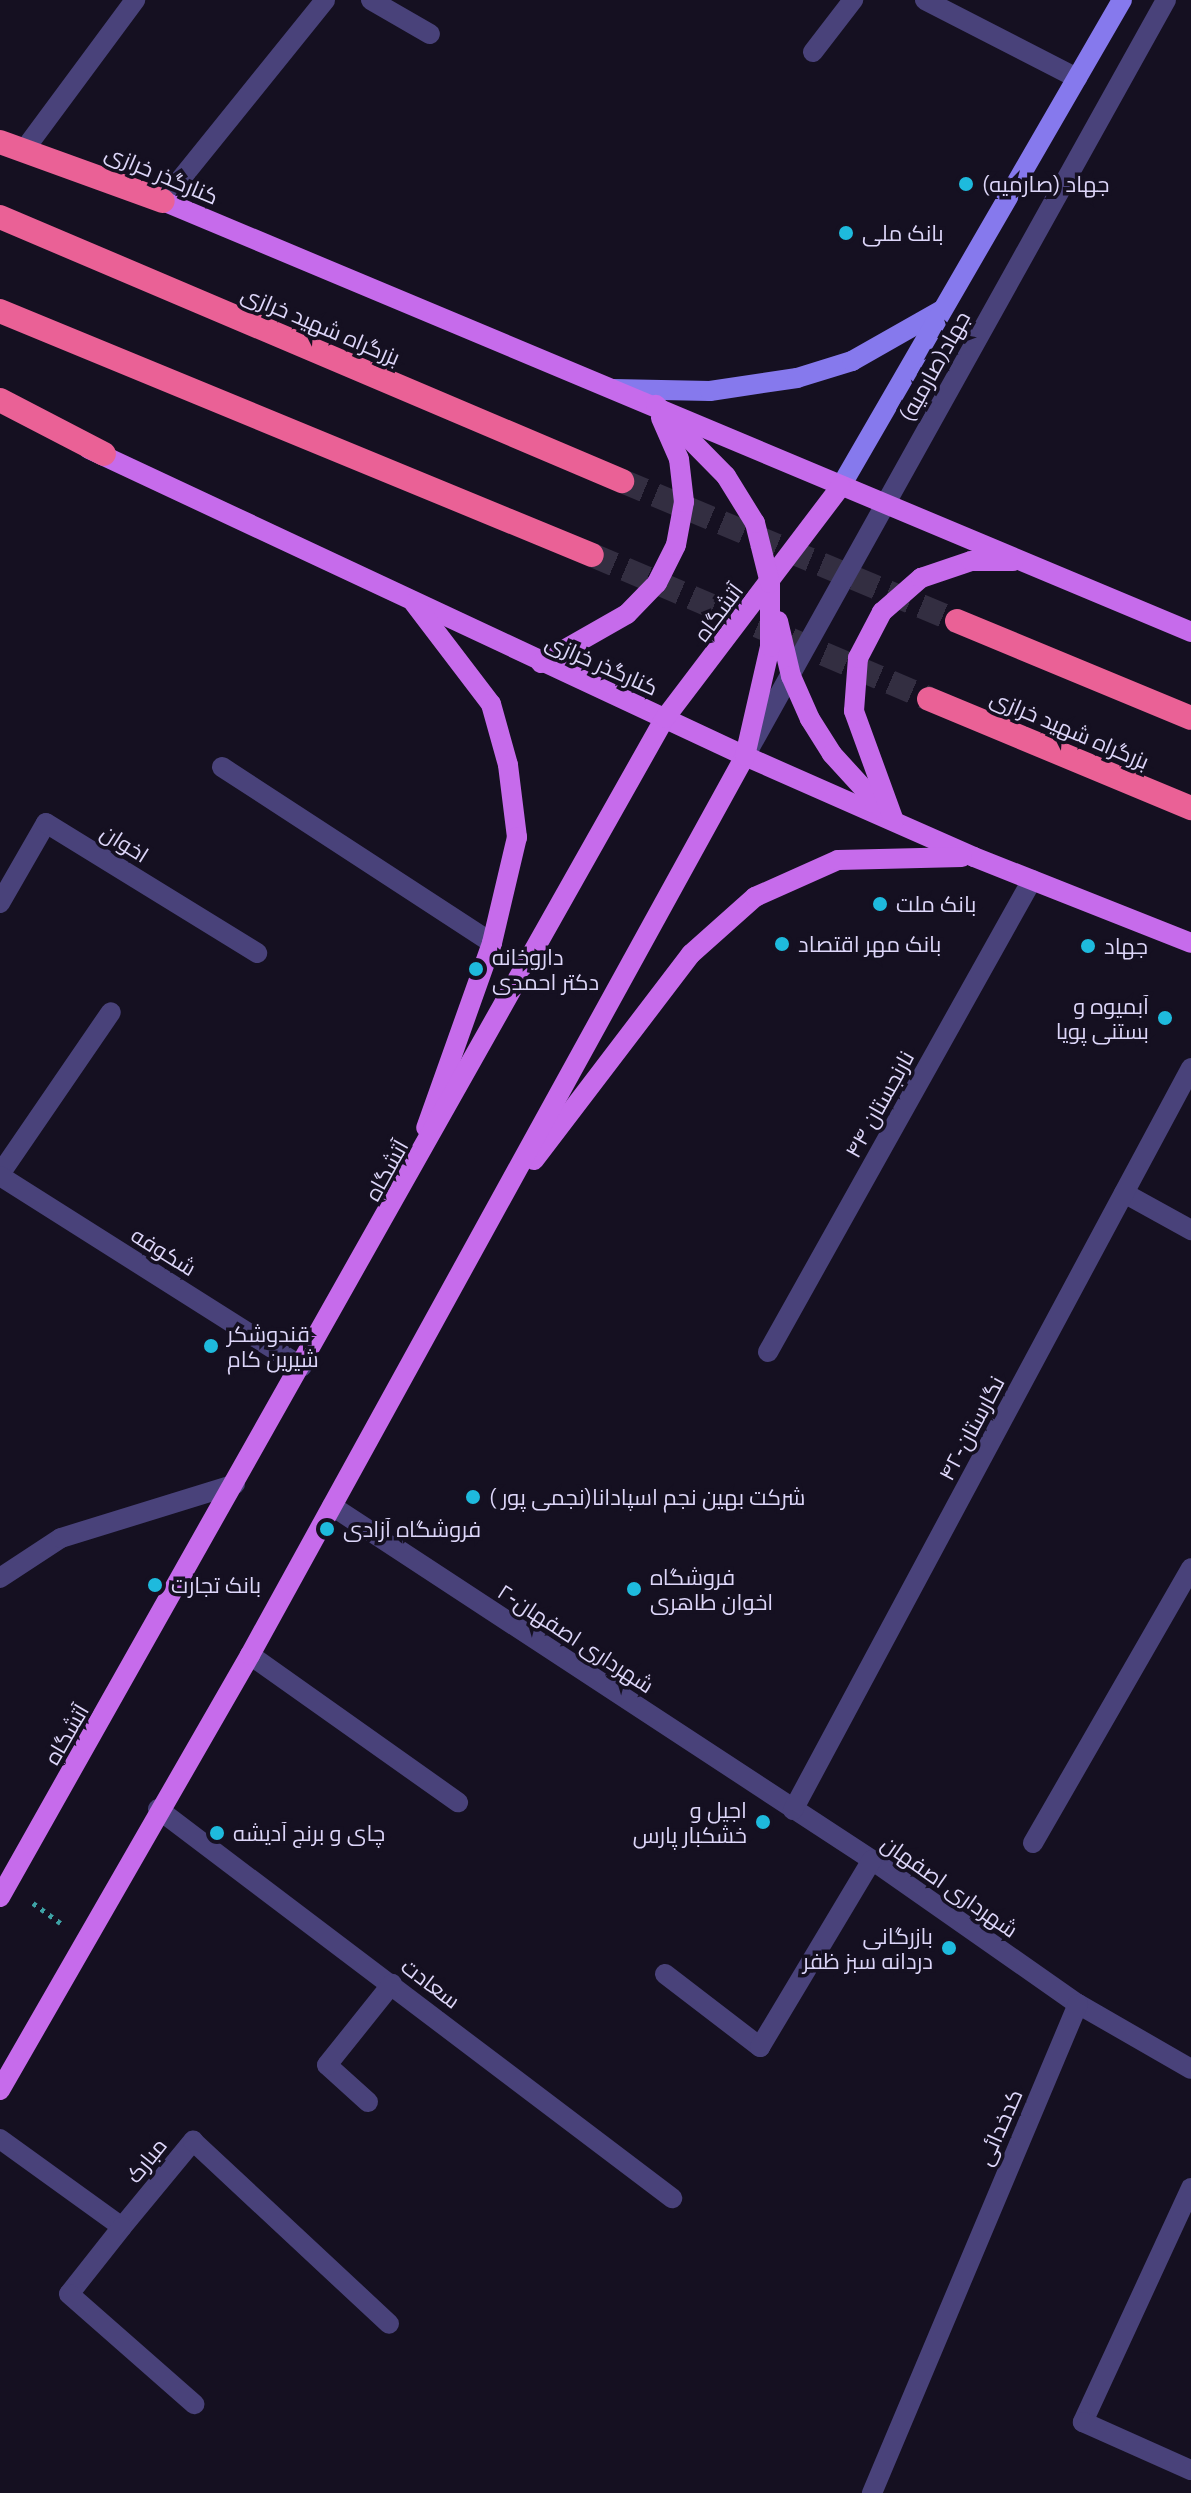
<!DOCTYPE html>
<html>
<head>
<meta charset="utf-8">
<style>
	body { margin:0 }
	#map { position:relative; width:1191px; height:2493px; overflow:hidden; background:#151021; font-family:"IBM Plex Sans",Cairo,sans-serif }
	div>[style] { position:absolute }
	.highway-tunnel>* { height:24px; margin-top:-12px; transform-origin:0; background:repeating-linear-gradient(90deg,#332e41 0 24px,transparent 0 36px) }
	.path>* { height:5px; margin-top:-2.5px; transform-origin:0; background:repeating-linear-gradient(90deg,#3ea2a5 0 4px,transparent 0 10px) }
	.lane>* { height:20px; margin:-10px; padding:0 10px; transform-origin:10px; border-radius:10px; background:#49427a }
	.street>* { height:20px; margin:-10px; padding:0 10px; transform-origin:10px; border-radius:10px; background:#49427a }
	.secondary>* { height:20px; margin:-10px; padding:0 10px; transform-origin:10px; border-radius:10px; background:#8679ed }
	.primary>* { height:20px; margin:-10px; padding:0 10px; transform-origin:10px; border-radius:10px; background:#c66beb }
	.highway>* { height:24px; margin:-12px; padding:0 12px; transform-origin:12px; border-radius:12px; background:#ea6196 }
	.dots>* { width:22px; height:22px; translate:-50% -50%; box-sizing:border-box; border:4px solid #151021; border-radius:50% }
	span { translate:-50% -50%; white-space:nowrap; text-align:center; line-height:1.15; -webkit-text-stroke:7px #151021; paint-order:stroke }
	.street-label { font-size:22px; color:#ddd6f9 }
	.poi-label { font-size:22px; color:#ddd6f9 }
	.left { translate:0 -50%; text-align:left }
	.right { translate:-100% -50%; text-align:right }
</style>
</head>
<body>
<div id="map">
	<div class="highway-tunnel">
		<div style="left:622px;top:481px;width:363px;rotate:22.7deg"></div>
		<div style="left:592px;top:555px;width:366px;rotate:23.1deg"></div>
	</div>
	<div class="path">
		<div style="left:33px;top:1903px;width:34px;rotate:36deg"></div>
	</div>
	<div class="lane">
		<div style="left:749px;top:749px;width:857px;rotate:-60.89deg"></div>
		<div style="left:1078px;top:2004px;width:130px;rotate:29.9deg"></div>
		<div style="left:1191px;top:2188px;width:258px;rotate:114.8deg"></div>
		<div style="left:1083px;top:2422px;width:118px;rotate:24deg"></div>
	</div>
	<div class="street">
		<div style="left:371px;top:0;width:68px;rotate:30deg"></div>
		<div style="left:925px;top:0;width:171px;rotate:27.2deg"></div>
		<div style="left:813px;top:52px;width:66px;rotate:-52.4deg"></div>
		<div style="left:30px;top:142px;width:177px;rotate:-53.5deg"></div>
		<div style="left:163px;top:201px;width:258px;rotate:-51.1deg"></div>
		<div style="left:222px;top:767px;width:322px;rotate:33.1deg"></div>
		<div style="left:0;top:903px;width:92px;rotate:-60.1deg"></div>
		<div style="left:46px;top:823px;width:248px;rotate:31.6deg"></div>
		<div style="left:0;top:1174px;width:196px;rotate:-55.6deg"></div>
		<div style="left:0;top:1176px;width:357px;rotate:32.3deg"></div>
		<div style="left:1124px;top:1193px;width:77px;rotate:28.9deg"></div>
		<div style="left:768px;top:1352px;width:541px;rotate:-60.78deg"></div>
		<div style="left:332px;top:1506px;width:646px;rotate:33.25deg"></div>
		<div style="left:872px;top:1860px;width:251px;rotate:35deg"></div>
		<div style="left:1078px;top:2004px;width:531px;rotate:112.84deg"></div>
		<div style="left:0;top:1578px;width:73px;rotate:-33.3deg"></div>
		<div style="left:61px;top:1538px;width:182px;rotate:-17.2deg"></div>
		<div style="left:250px;top:1655px;width:255px;rotate:35.3deg"></div>
		<div style="left:158px;top:1809px;width:645px;rotate:37.12deg"></div>
		<div style="left:793px;top:1810px;width:842px;rotate:-61.79deg"></div>
		<div style="left:1033px;top:1843px;width:317px;rotate:-60.1deg"></div>
		<div style="left:665px;top:1974px;width:120px;rotate:37.5deg"></div>
		<div style="left:760px;top:2047px;width:218px;rotate:-59.1deg"></div>
		<div style="left:368px;top:2102px;width:55px;rotate:-137.9deg"></div>
		<div style="left:327px;top:2065px;width:104px;rotate:-51.3deg"></div>
		<div style="left:0;top:2139px;width:150px;rotate:35.8deg"></div>
		<div style="left:122px;top:2227px;width:112px;rotate:-50.5deg"></div>
		<div style="left:193px;top:2141px;width:268px;rotate:43deg"></div>
		<div style="left:122px;top:2227px;width:85px;rotate:128.3deg"></div>
		<div style="left:69px;top:2294px;width:167px;rotate:41.3deg"></div>
	</div>
	<div class="secondary">
		<div style="left:613px;top:389px;width:97px;rotate:1.2deg"></div>
		<div style="left:710px;top:391px;width:88px;rotate:-8.5deg"></div>
		<div style="left:797px;top:378px;width:58px;rotate:-17.2deg"></div>
		<div style="left:852px;top:361px;width:101px;rotate:-29.6deg"></div>
		<div style="left:841px;top:486px;width:561px;rotate:-59.96deg"></div>
	</div>
	<div class="primary">
		<div style="left:151px;top:196px;width:1128px;rotate:22.74deg"></div>
		<div style="left:89px;top:449px;width:724px;rotate:25.08deg"></div>
		<div style="left:745px;top:756px;width:250px;rotate:23.8deg"></div>
		<div style="left:974px;top:857px;width:233px;rotate:21.6deg"></div>
		<div style="left:414px;top:603px;width:127px;rotate:52.7deg"></div>
		<div style="left:491px;top:704px;width:63px;rotate:74.4deg"></div>
		<div style="left:508px;top:765px;width:73px;rotate:82.9deg"></div>
		<div style="left:517px;top:837px;width:109px;rotate:103.3deg"></div>
		<div style="left:492px;top:943px;width:196px;rotate:109.6deg"></div>
		<div style="left:778px;top:621px;width:57px;rotate:76.7deg"></div>
		<div style="left:791px;top:676px;width:47px;rotate:66.2deg"></div>
		<div style="left:810px;top:719px;width:41px;rotate:57.8deg"></div>
		<div style="left:832px;top:754px;width:79px;rotate:47.6deg"></div>
		<div style="left:541px;top:663px;width:99px;rotate:-29.7deg"></div>
		<div style="left:627px;top:614px;width:43px;rotate:-45.9deg"></div>
		<div style="left:657px;top:583px;width:42px;rotate:-63.4deg"></div>
		<div style="left:676px;top:545px;width:44px;rotate:-79.5deg"></div>
		<div style="left:684px;top:502px;width:43px;rotate:-96.6deg"></div>
		<div style="left:679px;top:459px;width:45px;rotate:-113.7deg"></div>
		<div style="left:894px;top:821px;width:117px;rotate:-110deg"></div>
		<div style="left:854px;top:711px;width:53px;rotate:-85.7deg"></div>
		<div style="left:858px;top:658px;width:52px;rotate:-62.4deg"></div>
		<div style="left:882px;top:612px;width:52px;rotate:-41.1deg"></div>
		<div style="left:921px;top:578px;width:53px;rotate:-18.8deg"></div>
		<div style="left:971px;top:561px;width:42px"></div>
		<div style="left:534px;top:1160px;width:259px;rotate:-52.7deg"></div>
		<div style="left:691px;top:954px;width:86px;rotate:-41.7deg"></div>
		<div style="left:755px;top:897px;width:91px;rotate:-24deg"></div>
		<div style="left:838px;top:860px;width:124px;rotate:-1.4deg"></div>
		<div style="left:0;top:1897px;width:1354px;rotate:-60.58deg"></div>
		<div style="left:665px;top:718px;width:291px;rotate:-52.8deg"></div>
		<div style="left:0;top:2090px;width:502px;rotate:-60.11deg"></div>
		<div style="left:250px;top:1655px;width:1026px;rotate:-61.16deg"></div>
		<div style="left:745px;top:756px;width:112px;rotate:-77.1deg"></div>
		<div style="left:770px;top:647px;width:64px;rotate:-90deg"></div>
		<div style="left:770px;top:583px;width:62px;rotate:-104deg"></div>
		<div style="left:755px;top:523px;width:55px;rotate:-121.7deg"></div>
		<div style="left:726px;top:476px;width:100px;rotate:-134.6deg"></div>
	</div>
	<div class="highway">
		<div style="left:0;top:142px;width:173px;rotate:19.9deg"></div>
		<div style="left:0;top:217px;width:676px;rotate:23deg"></div>
		<div style="left:0;top:311px;width:640px;rotate:22.4deg"></div>
		<div style="left:0;top:400px;width:117px;rotate:27.4deg"></div>
		<div style="left:957px;top:621px;width:253px;rotate:22.5deg"></div>
		<div style="left:929px;top:699px;width:284px;rotate:22.6deg"></div>
	</div>
	<div class="dots">
		<div style="left:966px;top:184px;background:#1ebadd"></div>
		<div style="left:846px;top:233px;background:#1ebadd"></div>
		<div style="left:880px;top:904px;background:#1ebadd"></div>
		<div style="left:782px;top:944px;background:#1ebadd"></div>
		<div style="left:1088px;top:946px;background:#1ebadd"></div>
		<div style="left:476px;top:969px;background:#1ebadd"></div>
		<div style="left:1165px;top:1018px;background:#1ebadd"></div>
		<div style="left:211px;top:1346px;background:#1ebadd"></div>
		<div style="left:473px;top:1497px;background:#1ebadd"></div>
		<div style="left:327px;top:1529px;background:#1ebadd"></div>
		<div style="left:155px;top:1585px;background:#1ebadd"></div>
		<div style="left:634px;top:1589px;background:#1ebadd"></div>
		<div style="left:763px;top:1822px;background:#1ebadd"></div>
		<div style="left:217px;top:1833px;background:#1ebadd"></div>
		<div style="left:949px;top:1948px;background:#1ebadd"></div>
	</div>
	<div class="street-label">
		<span style="left:162px;top:174px;rotate:23deg">کنارگذر خرازی</span>
		<span style="left:321px;top:325px;rotate:23deg">بزرگراه شهید خرازی</span>
		<span style="left:934px;top:366px;rotate:-61deg">جهاد(صارمیه)</span>
		<span style="left:718px;top:612px;rotate:-53deg">آتشگاه</span>
		<span style="left:602px;top:664px;rotate:24deg">کنارگذر خرازی</span>
		<span style="left:1070px;top:729px;rotate:23deg">بزرگراه شهید خرازی</span>
		<span style="left:125px;top:843px;rotate:32deg">اخوان</span>
		<span style="left:879px;top:1104px;rotate:-61deg">۴۴ نارنجستان</span>
		<span style="left:386px;top:1170px;rotate:-61deg">آتشگاه</span>
		<span style="left:164px;top:1251px;rotate:32deg">شکوفه</span>
		<span style="left:971px;top:1428px;rotate:-62deg">۴۲-نگارستان</span>
		<span style="left:576px;top:1638px;rotate:33deg">۲-شهرداری اصفهان</span>
		<span style="left:66px;top:1734px;rotate:-60deg">آتشگاه</span>
		<span style="left:950px;top:1886px;rotate:35deg">شهرداری اصفهان</span>
		<span style="left:431px;top:1983px;rotate:37deg">سعادت</span>
		<span style="left:999px;top:2127px;rotate:-66deg">کدخدائی</span>
		<span style="left:146px;top:2160px;rotate:-51deg">مبارک</span>
	</div>
	<div class="poi-label">
		<span class="left" style="left:982px;top:184px">جهاد (صارمیه)</span>
		<span class="left" style="left:862px;top:233px">بانک ملی</span>
		<span class="left" style="left:896px;top:904px">بانک ملت</span>
		<span class="left" style="left:798px;top:944px">بانک مهر اقتصاد</span>
		<span class="left" style="left:1104px;top:946px">جهاد</span>
		<span class="left" style="left:492px;top:969px">داروخانه<br>دکتر احمدی</span>
		<span class="right" style="left:1149px;top:1018px">آبمیوه و<br>بستنی پویا</span>
		<span class="left" style="left:227px;top:1346px">قندوشکر<br>شیرین کام</span>
		<span class="left" style="left:489px;top:1497px">شرکت بهین نجم اسپادانا(نجمی پور )</span>
		<span class="left" style="left:343px;top:1529px">فروشگاه آزادی</span>
		<span class="left" style="left:650px;top:1589px">فروشگاه<br>اخوان طاهری</span>
		<span class="left" style="left:171px;top:1585px">بانک تجارت</span>
		<span class="right" style="left:747px;top:1822px">اجیل و<br>خشکبار پارس</span>
		<span class="left" style="left:233px;top:1833px">چای و برنج آدیشه</span>
		<span class="right" style="left:933px;top:1948px">بازرگانی<br>دردانه سبز ظفر</span>
	</div>
</div>
</body>
</html>
